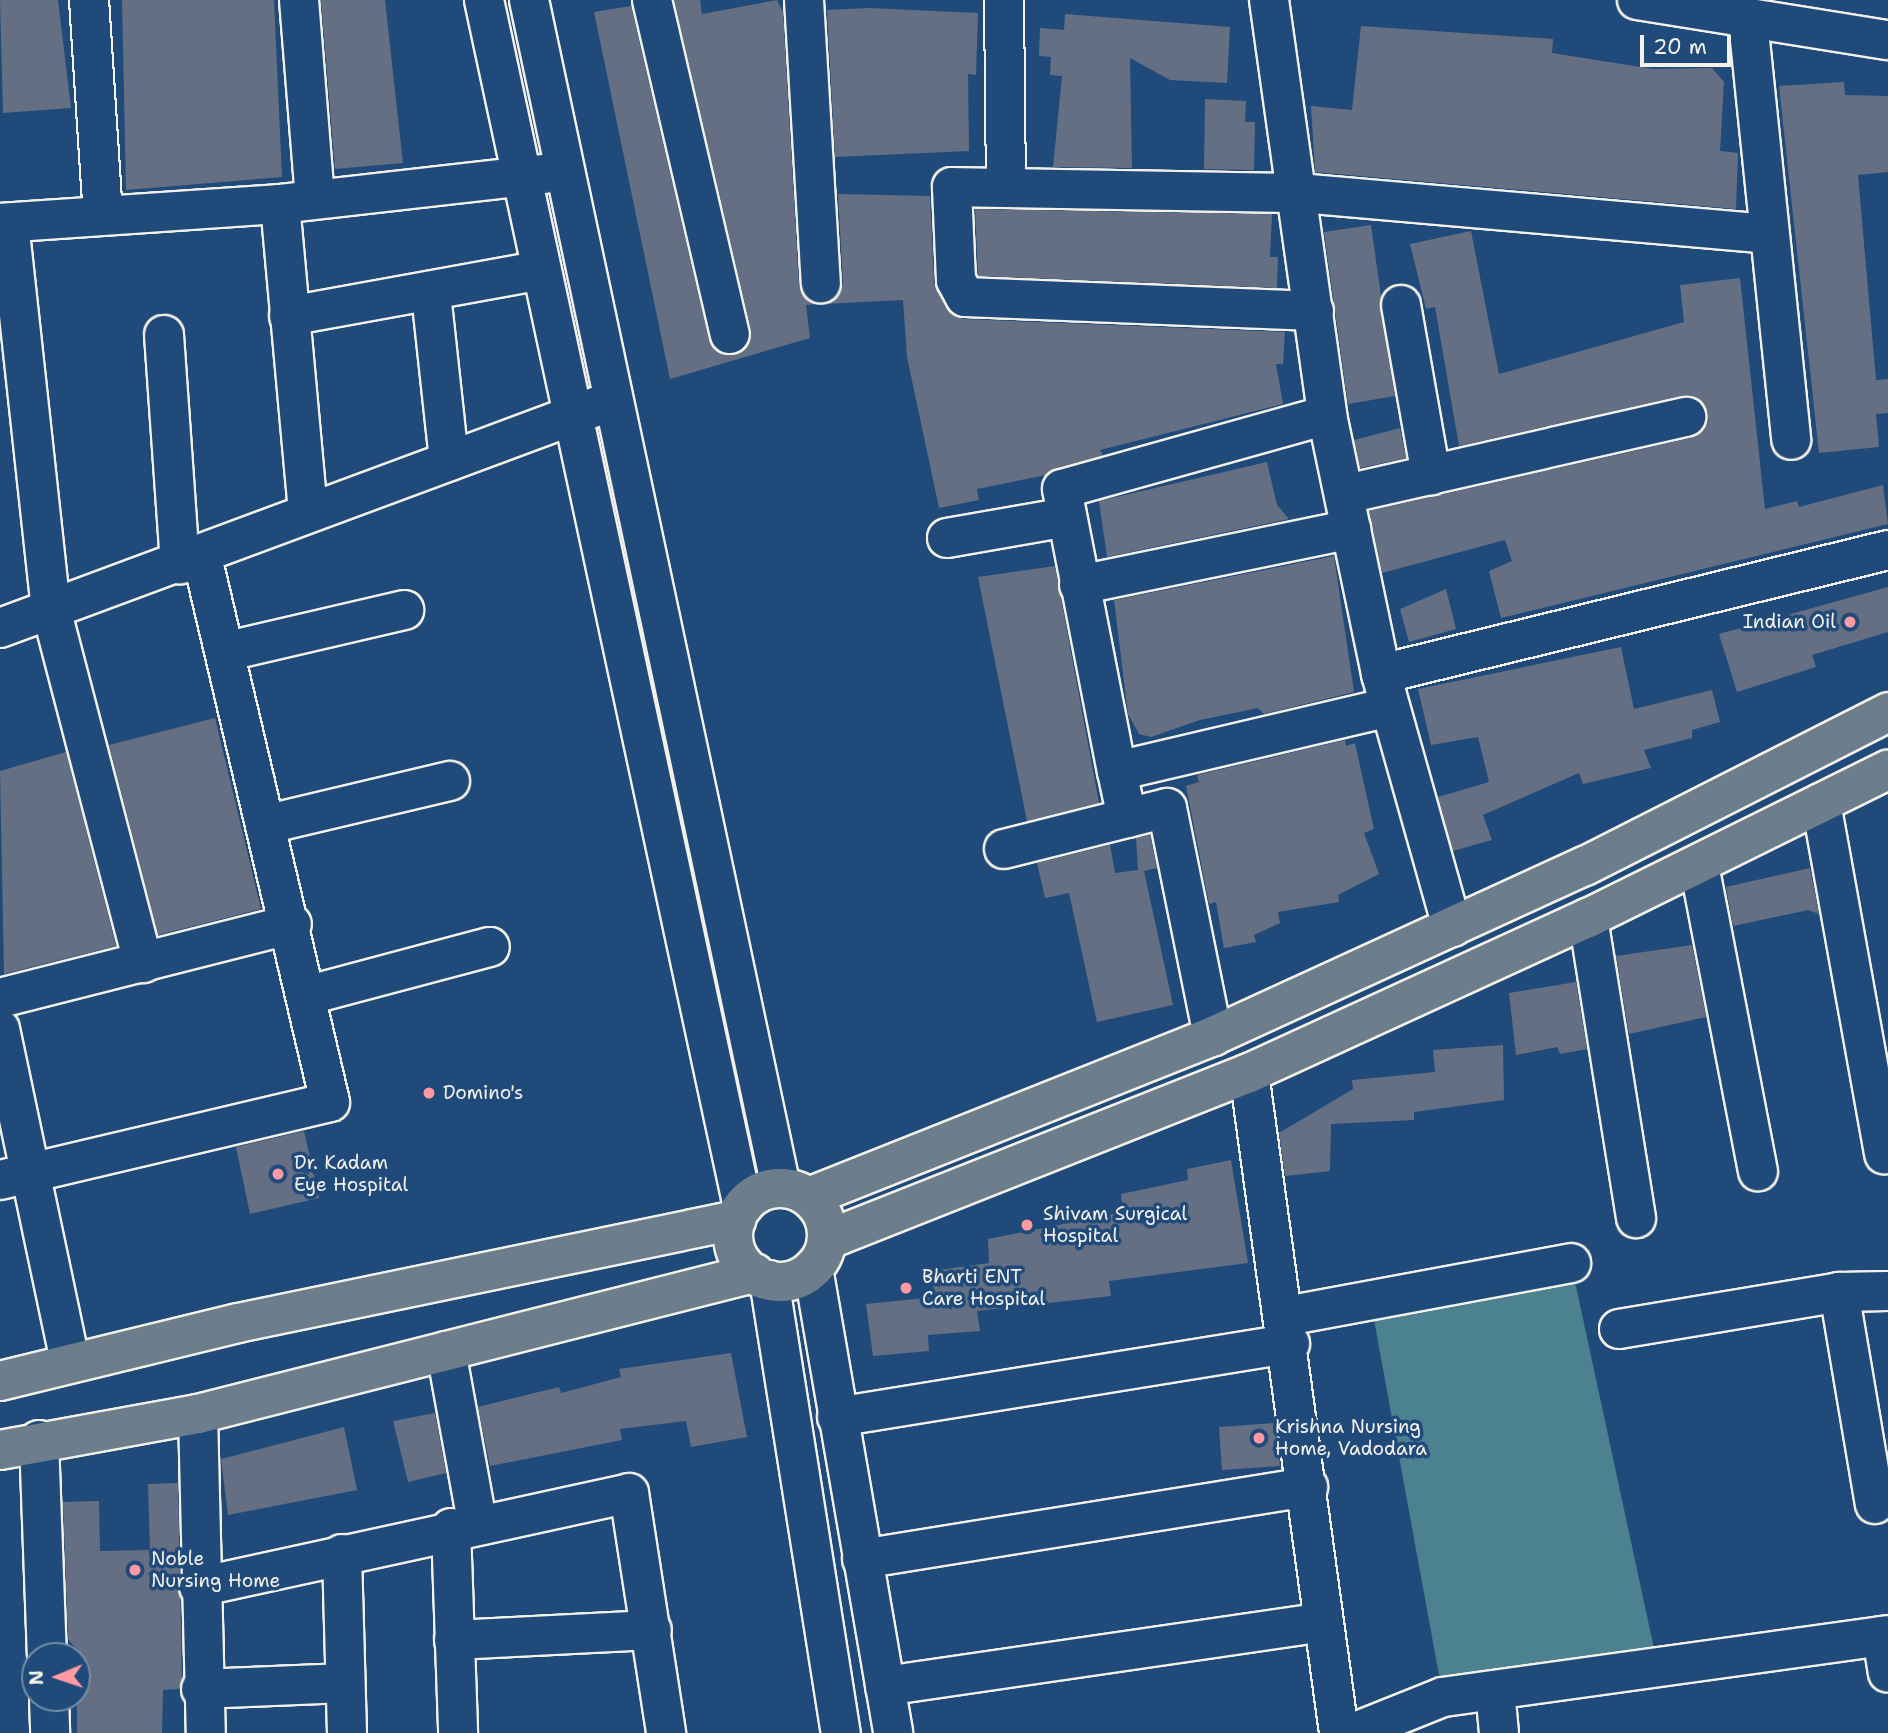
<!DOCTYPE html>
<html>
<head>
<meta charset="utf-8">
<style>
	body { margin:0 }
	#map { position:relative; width:1888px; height:1733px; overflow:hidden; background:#1f4a7a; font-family:"Shantell Sans",sans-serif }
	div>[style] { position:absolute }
	.green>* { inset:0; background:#4c818f }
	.building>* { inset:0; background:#656f84 }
	.roads { filter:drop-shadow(2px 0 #f4f1e8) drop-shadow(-2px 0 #f4f1e8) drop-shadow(0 2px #f4f1e8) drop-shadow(0 -2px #f4f1e8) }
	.minor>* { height:38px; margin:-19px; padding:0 19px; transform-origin:19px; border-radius:19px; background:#1f4a7a }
	.highway>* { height:38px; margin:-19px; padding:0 19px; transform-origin:19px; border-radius:19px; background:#6c7d8c }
	.highway>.ring { margin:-19px; padding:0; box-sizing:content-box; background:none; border:38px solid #6c7d8c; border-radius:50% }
	.dots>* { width:19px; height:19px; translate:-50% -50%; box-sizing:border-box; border:4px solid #1f4a7a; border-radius:50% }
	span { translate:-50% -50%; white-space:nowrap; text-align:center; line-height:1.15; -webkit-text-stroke:7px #1f4a7a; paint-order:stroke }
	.poi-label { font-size:19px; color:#f4f1e8 }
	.right { translate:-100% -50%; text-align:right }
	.left { translate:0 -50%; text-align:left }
	.north { position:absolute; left:21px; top:1642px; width:70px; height:70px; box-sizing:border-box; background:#1f4a7a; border:2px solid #748da6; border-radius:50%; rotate:268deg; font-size:19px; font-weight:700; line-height:28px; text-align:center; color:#f4f1e8 }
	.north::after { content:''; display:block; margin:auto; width:24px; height:32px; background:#ff9aa2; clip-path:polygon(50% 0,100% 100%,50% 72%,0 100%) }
	.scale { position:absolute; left:1640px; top:35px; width:91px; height:32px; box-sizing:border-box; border:4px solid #f4f1e8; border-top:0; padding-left:9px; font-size:21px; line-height:24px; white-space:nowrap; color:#f4f1e8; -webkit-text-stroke:5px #1f4a7a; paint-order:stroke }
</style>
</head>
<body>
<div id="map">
	<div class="green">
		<div style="clip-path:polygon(1571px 1263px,1658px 1667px,1443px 1697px,1370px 1298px)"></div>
	</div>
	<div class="building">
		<div style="clip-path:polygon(0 0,58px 0,71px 108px,3px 113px)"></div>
		<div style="clip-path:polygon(122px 0,274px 0,282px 177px,126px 190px)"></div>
		<div style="clip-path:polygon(321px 0,385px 0,403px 163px,335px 169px)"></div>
		<div style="clip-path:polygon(674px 0,700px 0,702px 14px,777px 0,783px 12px,799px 284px,803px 296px,820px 304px,806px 305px,810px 338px,670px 379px,594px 12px,631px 6px,709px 340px,723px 355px,734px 355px,745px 349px,751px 330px)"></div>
		<div style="clip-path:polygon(869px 8px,978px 13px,976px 75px,968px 74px,969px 151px,835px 157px,827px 10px)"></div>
		<div style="clip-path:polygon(1065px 14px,1230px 27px,1227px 83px,1170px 80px,1130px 58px,1132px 168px,1053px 167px,1062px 76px,1050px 75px,1051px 57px,1039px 56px,1040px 28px,1064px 30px)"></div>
		<div style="clip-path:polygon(1361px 26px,1553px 39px,1552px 53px,1653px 69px,1712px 68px,1724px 82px,1720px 151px,1738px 153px,1736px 209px,1315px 172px,1311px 106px,1352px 110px)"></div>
		<div style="clip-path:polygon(1844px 82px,1845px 95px,1888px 96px,1888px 172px,1858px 175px,1876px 380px,1888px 379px,1888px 413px,1876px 414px,1879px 447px,1819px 453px,1779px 86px)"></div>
		<div style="clip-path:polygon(1205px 99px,1246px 101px,1245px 122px,1255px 122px,1254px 170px,1204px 169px)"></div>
		<div style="clip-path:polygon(838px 194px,930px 196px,934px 282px,946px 308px,963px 319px,1285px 332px,1283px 364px,1276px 364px,1283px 404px,1100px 450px,1103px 455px,1046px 475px,977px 489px,979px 500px,939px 508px,907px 357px,903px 300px,824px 304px,840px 293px,843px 282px)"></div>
		<div style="clip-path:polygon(975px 209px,1272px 214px,1270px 257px,1278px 257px,1277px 288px,978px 276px)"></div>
		<div style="clip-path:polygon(1371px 225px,1395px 396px,1348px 404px,1324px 232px)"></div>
		<div style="clip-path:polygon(1471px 231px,1499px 374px,1684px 322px,1680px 285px,1740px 278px,1765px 509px,1797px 501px,1799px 507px,1883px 485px,1888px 524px,1501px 618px,1489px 571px,1512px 561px,1505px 540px,1382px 573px,1369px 511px,1691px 438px,1707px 423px,1702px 402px,1681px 396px,1459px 446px,1435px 307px,1426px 309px,1410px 244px)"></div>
		<div style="clip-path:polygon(1400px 428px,1406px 458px,1360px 468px,1354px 440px)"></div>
		<div style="clip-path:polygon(1267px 462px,1277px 505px,1289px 519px,1107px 557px,1099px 501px)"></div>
		<div style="clip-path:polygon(1334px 556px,1354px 692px,1264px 714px,1258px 708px,1200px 720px,1151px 737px,1139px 734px,1128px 714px,1114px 600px)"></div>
		<div style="clip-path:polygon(1055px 566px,1099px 803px,1027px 821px,978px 577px)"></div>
		<div style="clip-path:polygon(1888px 587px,1888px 632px,1812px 655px,1816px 667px,1737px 692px,1719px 634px)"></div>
		<div style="clip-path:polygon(1446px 589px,1456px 629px,1409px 642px,1400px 609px)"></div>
		<div style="clip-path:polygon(1621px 647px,1634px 709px,1712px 690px,1720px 722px,1692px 730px,1692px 738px,1644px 750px,1651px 768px,1583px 784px,1579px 773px,1483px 815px,1492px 840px,1453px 851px,1438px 797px,1489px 782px,1478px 737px,1431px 745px,1418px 689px)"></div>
		<div style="clip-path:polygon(215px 718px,261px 909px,158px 935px,109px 745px)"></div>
		<div style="clip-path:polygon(1345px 740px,1346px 746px,1355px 743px,1374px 829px,1364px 833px,1379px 874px,1338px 895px,1339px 902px,1278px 912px,1280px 923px,1254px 935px,1256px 942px,1224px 948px,1216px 902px,1209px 904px,1186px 786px,1199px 782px,1197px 775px)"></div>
		<div style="clip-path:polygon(66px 752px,116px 946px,4px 974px,0 771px)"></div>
		<div style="clip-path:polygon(1150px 835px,1157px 868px,1144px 871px,1173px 1005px,1097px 1022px,1069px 893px,1045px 898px,1037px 863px,1110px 845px,1115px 873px,1138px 870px,1136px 838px)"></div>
		<div style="clip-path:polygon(1810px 868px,1819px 914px,1808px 910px,1733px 926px,1726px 887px)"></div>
		<div style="clip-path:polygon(1692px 945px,1706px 1017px,1629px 1034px,1616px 956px)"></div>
		<div style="clip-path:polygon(1576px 982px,1587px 1049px,1560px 1054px,1557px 1047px,1516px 1055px,1509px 993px)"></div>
		<div style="clip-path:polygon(1503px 1045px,1504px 1100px,1414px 1112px,1414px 1120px,1331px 1124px,1330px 1171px,1285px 1176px,1279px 1133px,1353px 1089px,1352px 1080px,1435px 1072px,1433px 1050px)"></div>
		<div style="clip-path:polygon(304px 1131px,319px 1198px,250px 1214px,236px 1147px)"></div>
		<div style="clip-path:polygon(1231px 1160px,1248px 1263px,1109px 1281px,1111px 1296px,977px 1311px,980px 1331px,928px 1335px,929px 1351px,873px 1356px,866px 1304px,935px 1297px,931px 1271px,989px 1263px,988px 1239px,1123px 1212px,1121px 1194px,1188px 1180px,1187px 1169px)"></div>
		<div style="clip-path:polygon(731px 1353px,747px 1437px,691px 1447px,686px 1421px,620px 1429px,622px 1440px,490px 1466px,478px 1407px,559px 1387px,561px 1393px,621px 1377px,619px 1369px)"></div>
		<div style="clip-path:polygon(435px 1413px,446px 1473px,408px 1482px,393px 1421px)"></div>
		<div style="clip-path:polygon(1275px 1423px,1280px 1466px,1222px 1470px,1219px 1427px)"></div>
		<div style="clip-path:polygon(344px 1427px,357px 1490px,228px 1515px,221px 1459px)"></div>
		<div style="clip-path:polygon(178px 1483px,182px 1679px,179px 1689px,163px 1690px,162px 1733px,77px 1733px,77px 1650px,68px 1639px,63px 1502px,99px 1501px,100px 1551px,150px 1550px,148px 1484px)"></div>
	</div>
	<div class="roads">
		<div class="minor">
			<div style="left:89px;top:0;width:214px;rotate:86.3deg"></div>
			<div style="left:299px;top:0;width:200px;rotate:85.4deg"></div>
			<div style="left:484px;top:0;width:1234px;rotate:77.89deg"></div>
			<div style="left:529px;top:0;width:1214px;rotate:78.02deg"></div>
			<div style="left:652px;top:0;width:343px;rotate:76.9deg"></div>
			<div style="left:804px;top:0;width:284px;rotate:86.6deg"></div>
			<div style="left:1004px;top:0;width:187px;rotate:89.4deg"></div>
			<div style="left:1269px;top:0;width:419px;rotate:82deg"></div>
			<div style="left:1327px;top:415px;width:265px;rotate:78.2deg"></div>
			<div style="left:1381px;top:674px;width:263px;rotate:74.3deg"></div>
			<div style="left:1637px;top:0;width:254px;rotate:9.1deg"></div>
			<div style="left:1748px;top:21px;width:421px;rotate:84.1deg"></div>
			<div style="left:280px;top:204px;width:309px;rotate:84.8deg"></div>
			<div style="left:0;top:223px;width:281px;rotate:-3.9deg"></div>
			<div style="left:280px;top:204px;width:267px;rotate:-6.5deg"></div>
			<div style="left:9px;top:223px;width:388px;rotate:83.8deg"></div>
			<div style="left:51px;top:609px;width:366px;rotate:75.4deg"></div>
			<div style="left:431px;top:294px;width:168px;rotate:83.8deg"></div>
			<div style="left:1401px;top:305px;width:173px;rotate:80deg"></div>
			<div style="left:1314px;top:311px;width:349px;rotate:-177.7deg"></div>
			<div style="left:965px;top:297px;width:19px;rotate:-118deg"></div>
			<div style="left:956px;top:280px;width:93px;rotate:-92.5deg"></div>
			<div style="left:952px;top:187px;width:348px;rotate:1deg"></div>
			<div style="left:1300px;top:193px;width:468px;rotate:5deg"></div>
			<div style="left:289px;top:316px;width:256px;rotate:-10.3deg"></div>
			<div style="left:164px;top:335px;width:230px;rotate:86deg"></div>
			<div style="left:1327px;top:415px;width:275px;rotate:164.4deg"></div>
			<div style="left:1062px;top:489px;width:287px;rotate:79deg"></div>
			<div style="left:1117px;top:771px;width:280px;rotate:-13.2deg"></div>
			<div style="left:1346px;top:494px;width:349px;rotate:-12.8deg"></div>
			<div style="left:947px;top:538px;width:122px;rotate:-9.9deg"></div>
			<div style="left:1079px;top:585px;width:278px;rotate:-11.6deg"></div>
			<div style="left:0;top:628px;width:638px;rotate:-20.37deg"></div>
			<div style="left:228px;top:651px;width:181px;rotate:-13.1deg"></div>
			<div style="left:1381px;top:674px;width:522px;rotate:-13.74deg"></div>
			<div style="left:1117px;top:771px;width:48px;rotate:78deg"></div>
			<div style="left:1127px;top:818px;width:41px;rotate:-14deg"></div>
			<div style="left:1167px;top:808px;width:233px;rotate:78.6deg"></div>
			<div style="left:1821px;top:803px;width:357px;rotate:79.8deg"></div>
			<div style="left:268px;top:824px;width:187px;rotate:-13.3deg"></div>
			<div style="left:1004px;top:849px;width:127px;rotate:-14.1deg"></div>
			<div style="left:1699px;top:865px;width:312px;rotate:79.1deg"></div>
			<div style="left:1588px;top:918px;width:304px;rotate:80.9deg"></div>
			<div style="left:309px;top:995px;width:187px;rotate:-14.9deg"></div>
			<div style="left:0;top:998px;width:301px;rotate:-14.2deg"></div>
			<div style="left:0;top:1029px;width:340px;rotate:78.1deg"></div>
			<div style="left:1249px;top:1073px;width:666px;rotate:82.23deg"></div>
			<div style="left:0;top:1180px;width:339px;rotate:-13.3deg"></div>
			<div style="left:330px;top:1102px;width:560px;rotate:-103.22deg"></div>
			<div style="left:813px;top:1268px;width:472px;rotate:80.2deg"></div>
			<div style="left:769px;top:1280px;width:459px;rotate:81deg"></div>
			<div style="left:1839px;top:1292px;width:215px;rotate:80.4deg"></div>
			<div style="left:1286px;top:1316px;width:290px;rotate:-10.5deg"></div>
			<div style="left:1619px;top:1329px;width:223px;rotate:-9.5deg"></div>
			<div style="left:1839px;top:1292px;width:49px;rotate:-1.2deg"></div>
			<div style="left:446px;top:1351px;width:174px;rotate:79.7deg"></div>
			<div style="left:198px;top:1414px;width:319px;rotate:88.6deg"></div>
			<div style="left:837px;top:1417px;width:459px;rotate:-9.2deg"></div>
			<div style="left:39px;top:1440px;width:216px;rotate:87.9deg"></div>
			<div style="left:451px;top:1528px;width:205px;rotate:88deg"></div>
			<div style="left:342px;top:1554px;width:179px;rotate:88.4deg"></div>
			<div style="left:862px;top:1559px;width:452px;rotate:-9.2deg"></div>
			<div style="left:199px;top:1587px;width:440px;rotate:-12.3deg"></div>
			<div style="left:629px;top:1493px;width:243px;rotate:81.2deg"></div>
			<div style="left:1882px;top:1636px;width:37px;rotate:81deg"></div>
			<div style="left:454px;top:1640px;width:198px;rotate:-2.9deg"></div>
			<div style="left:885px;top:1686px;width:442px;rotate:-8.3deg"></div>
			<div style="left:201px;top:1689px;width:144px;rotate:-2.4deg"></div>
			<div style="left:1495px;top:1690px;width:43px;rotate:84.7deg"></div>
			<div style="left:49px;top:1698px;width:35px;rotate:88deg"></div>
			<div style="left:1353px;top:1733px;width:97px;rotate:-21.8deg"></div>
			<div style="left:1443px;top:1697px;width:449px;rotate:-7.9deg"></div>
		</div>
		<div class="highway">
			<div class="ring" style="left:733px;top:1188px;width:56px;height:56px"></div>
			<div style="left:809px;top:1197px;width:435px;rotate:-21.7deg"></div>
			<div style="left:1213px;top:1036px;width:409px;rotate:-24.6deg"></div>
			<div style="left:1585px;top:866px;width:340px;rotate:-26.9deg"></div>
			<div style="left:827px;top:1240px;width:454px;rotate:-21.6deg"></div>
			<div style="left:1249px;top:1073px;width:373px;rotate:-24.6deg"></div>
			<div style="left:1588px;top:918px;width:335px;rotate:-26.3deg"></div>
			<div style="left:0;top:1381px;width:245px;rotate:-13.7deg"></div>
			<div style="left:238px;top:1323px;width:509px;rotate:-11.69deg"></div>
			<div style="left:0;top:1450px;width:201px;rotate:-10.3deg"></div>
			<div style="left:198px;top:1414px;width:574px;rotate:-14.23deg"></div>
		</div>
	</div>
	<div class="dots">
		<div style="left:1850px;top:622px;background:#ff9aa2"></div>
		<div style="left:429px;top:1093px;background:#ff9aa2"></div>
		<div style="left:278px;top:1174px;background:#ff9aa2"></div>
		<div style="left:1027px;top:1225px;background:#ff9aa2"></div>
		<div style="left:906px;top:1288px;background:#ff9aa2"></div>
		<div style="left:1259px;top:1438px;background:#ff9aa2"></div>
		<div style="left:135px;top:1570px;background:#ff9aa2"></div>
	</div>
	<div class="poi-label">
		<span class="right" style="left:1836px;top:622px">Indian Oil</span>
		<span class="left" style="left:443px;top:1093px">Domino's</span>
		<span class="left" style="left:294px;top:1174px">Dr. Kadam<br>Eye Hospital</span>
		<span class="left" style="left:1043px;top:1225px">Shivam Surgical<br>Hospital</span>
		<span class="left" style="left:922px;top:1288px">Bharti ENT<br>Care Hospital</span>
		<span class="left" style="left:1275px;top:1438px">Krishna Nursing<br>Home, Vadodara</span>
		<span class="left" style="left:151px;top:1570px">Noble<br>Nursing Home</span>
	</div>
	<div class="north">N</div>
	<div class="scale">20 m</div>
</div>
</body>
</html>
